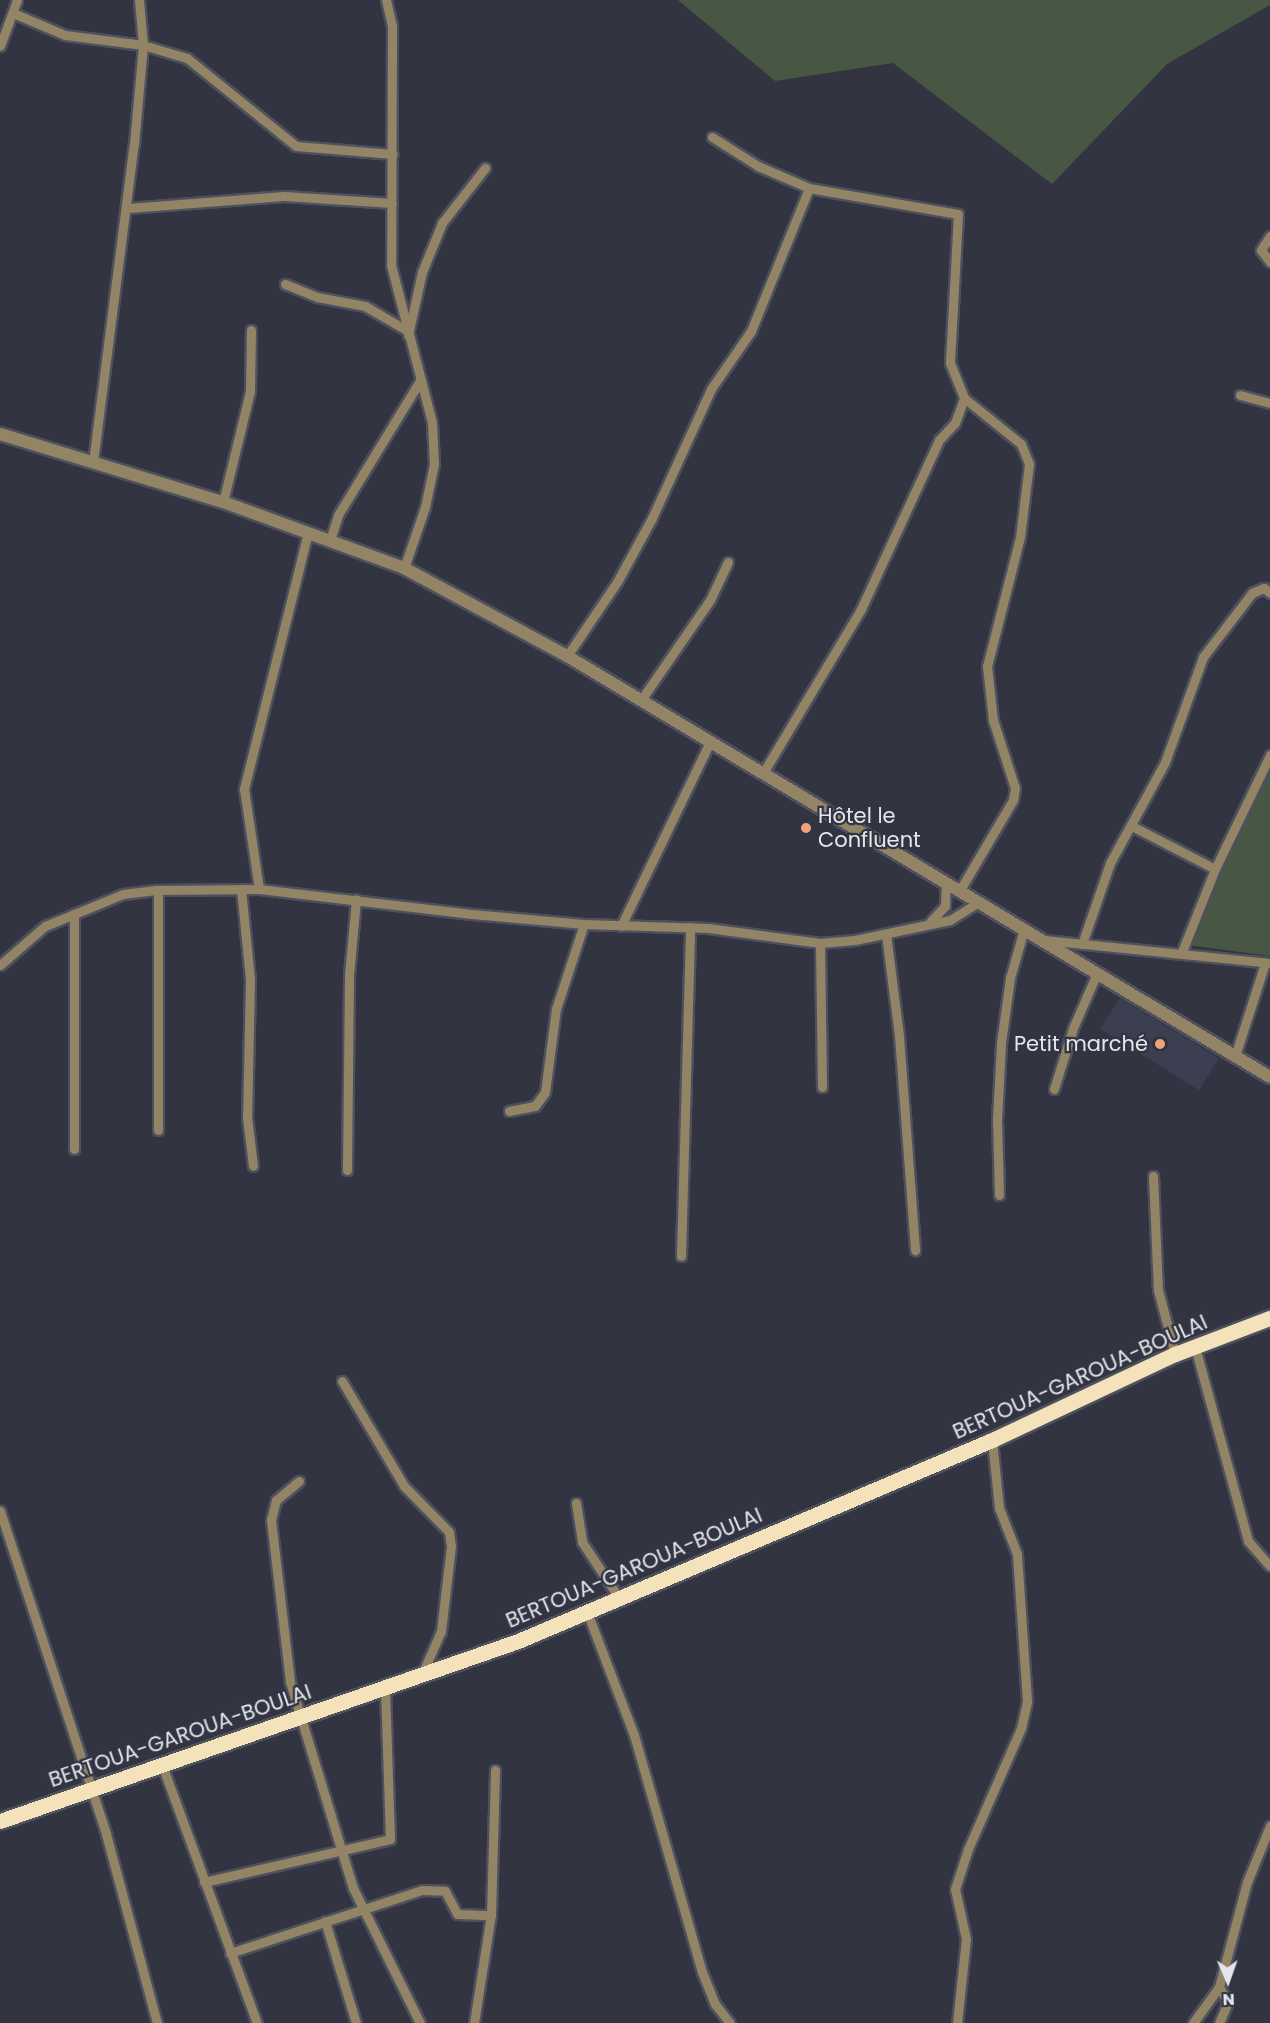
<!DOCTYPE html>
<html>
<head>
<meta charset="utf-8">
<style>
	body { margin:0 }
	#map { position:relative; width:1270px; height:2023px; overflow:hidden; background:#323541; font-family:Poppins,sans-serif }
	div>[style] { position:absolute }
	.built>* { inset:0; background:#3b3f51 }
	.green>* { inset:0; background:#485644 }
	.roads { filter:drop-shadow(2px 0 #4e515d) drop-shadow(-2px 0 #4e515d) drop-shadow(0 2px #4e515d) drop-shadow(0 -2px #4e515d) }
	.minor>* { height:9px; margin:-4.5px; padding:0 4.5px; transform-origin:4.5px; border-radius:4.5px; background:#928465 }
	.tertiary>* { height:12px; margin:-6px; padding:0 6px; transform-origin:6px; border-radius:6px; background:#928465 }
	.trunk>* { height:15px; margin:-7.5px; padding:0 7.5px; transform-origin:7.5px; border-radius:7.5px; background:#f4e2ba }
	.dots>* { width:16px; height:16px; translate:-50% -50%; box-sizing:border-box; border:3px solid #323541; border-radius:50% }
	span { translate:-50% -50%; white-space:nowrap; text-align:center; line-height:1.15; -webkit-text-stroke:4.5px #323541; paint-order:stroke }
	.poi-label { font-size:21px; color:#e4e6ee }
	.left { translate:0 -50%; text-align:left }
	.right { translate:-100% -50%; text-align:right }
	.street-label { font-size:21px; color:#e4e6ee }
	.north { position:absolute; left:1198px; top:1951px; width:60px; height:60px; -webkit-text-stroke:4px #323541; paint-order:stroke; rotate:178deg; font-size:16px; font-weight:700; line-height:24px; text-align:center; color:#e4e6ee }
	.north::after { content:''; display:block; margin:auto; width:21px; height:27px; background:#e4e6ee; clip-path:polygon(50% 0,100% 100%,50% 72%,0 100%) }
</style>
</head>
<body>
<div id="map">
	<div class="built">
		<div style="clip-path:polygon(1120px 998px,1219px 1058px,1199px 1090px,1100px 1029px)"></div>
	</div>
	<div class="green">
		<div style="clip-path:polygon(678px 0,1270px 0,1270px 5px,1167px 64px,1052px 184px,893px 63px,775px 81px)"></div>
		<div style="clip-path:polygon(1265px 767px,1270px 769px,1270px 956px,1188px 945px,1199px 908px)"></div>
	</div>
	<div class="roads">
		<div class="minor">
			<div style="left:386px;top:0;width:27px;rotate:77deg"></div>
			<div style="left:392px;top:26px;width:239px;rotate:90.2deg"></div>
			<div style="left:391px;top:265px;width:162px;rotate:75.4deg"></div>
			<div style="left:432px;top:422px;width:42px;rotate:87.3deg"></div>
			<div style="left:434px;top:464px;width:44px;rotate:101.8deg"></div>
			<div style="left:425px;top:507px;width:65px;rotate:109deg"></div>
			<div style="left:13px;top:13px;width:56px;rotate:22.9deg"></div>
			<div style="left:65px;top:35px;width:79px;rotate:7.3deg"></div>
			<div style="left:143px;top:45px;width:46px;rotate:16.5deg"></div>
			<div style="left:187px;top:58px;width:140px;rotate:38.9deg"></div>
			<div style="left:296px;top:146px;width:97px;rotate:4.7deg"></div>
			<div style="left:0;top:46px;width:49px;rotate:-69.7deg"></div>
			<div style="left:712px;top:137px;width:54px;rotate:32.2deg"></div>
			<div style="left:758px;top:166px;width:56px;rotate:23.3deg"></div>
			<div style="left:809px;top:188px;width:151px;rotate:9.9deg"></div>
			<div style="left:958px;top:214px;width:149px;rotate:93.1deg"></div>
			<div style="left:950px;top:363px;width:38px;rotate:68deg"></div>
			<div style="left:964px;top:398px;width:73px;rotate:38.9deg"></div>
			<div style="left:1021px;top:444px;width:22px;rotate:68deg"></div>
			<div style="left:1029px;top:464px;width:74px;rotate:97deg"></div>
			<div style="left:1020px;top:537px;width:133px;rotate:104.3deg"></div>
			<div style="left:987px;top:666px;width:54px;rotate:83.7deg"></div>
			<div style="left:993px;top:720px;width:71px;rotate:72.1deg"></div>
			<div style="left:1015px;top:788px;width:12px;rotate:99deg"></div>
			<div style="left:1013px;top:800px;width:104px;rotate:120.5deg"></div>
			<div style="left:128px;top:208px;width:156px;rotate:-4.4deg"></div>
			<div style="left:284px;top:196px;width:108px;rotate:3.7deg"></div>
			<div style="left:1270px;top:236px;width:17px;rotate:123deg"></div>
			<div style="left:1261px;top:250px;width:15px;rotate:53deg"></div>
			<div style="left:285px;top:284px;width:35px;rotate:22deg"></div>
			<div style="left:317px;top:297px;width:49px;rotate:10.6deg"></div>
			<div style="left:365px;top:306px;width:48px;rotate:30.3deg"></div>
			<div style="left:408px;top:335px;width:65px;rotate:-77.5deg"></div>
			<div style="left:422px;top:272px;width:53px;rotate:-67.8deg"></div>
			<div style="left:442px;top:223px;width:70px;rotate:-52deg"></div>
			<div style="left:1240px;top:395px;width:31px;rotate:15deg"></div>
			<div style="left:93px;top:462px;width:321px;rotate:-82.7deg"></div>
			<div style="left:134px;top:144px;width:99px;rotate:-84.8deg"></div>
			<div style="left:143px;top:45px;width:45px;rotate:-95.1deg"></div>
			<div style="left:223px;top:502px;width:114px;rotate:-76.3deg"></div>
			<div style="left:250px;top:391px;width:61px;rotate:-89.1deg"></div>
			<div style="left:330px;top:540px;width:26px;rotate:-72deg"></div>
			<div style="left:338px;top:515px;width:159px;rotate:-58.6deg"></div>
			<div style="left:567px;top:656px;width:89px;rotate:-56deg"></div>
			<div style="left:617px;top:582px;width:73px;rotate:-61.3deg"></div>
			<div style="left:652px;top:518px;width:142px;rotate:-65.4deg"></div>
			<div style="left:711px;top:389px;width:70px;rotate:-55.4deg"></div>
			<div style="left:751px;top:331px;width:154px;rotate:-67.9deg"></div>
			<div style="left:641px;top:700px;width:121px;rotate:-55.4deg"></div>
			<div style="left:710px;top:600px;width:42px;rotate:-64.7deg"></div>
			<div style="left:763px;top:773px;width:191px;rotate:-59.1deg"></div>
			<div style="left:861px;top:609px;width:186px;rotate:-65.2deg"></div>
			<div style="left:939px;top:440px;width:23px;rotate:-47deg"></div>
			<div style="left:955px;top:423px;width:27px;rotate:-70deg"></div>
			<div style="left:1132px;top:826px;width:93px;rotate:27.4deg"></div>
			<div style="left:241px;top:889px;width:90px;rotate:84.3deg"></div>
			<div style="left:250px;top:979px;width:138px;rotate:91.2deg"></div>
			<div style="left:247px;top:1117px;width:49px;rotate:83deg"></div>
			<div style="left:259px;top:889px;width:101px;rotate:-98.5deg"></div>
			<div style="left:244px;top:789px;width:265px;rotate:-76deg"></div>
			<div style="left:158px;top:890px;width:240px;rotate:90deg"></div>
			<div style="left:74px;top:914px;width:235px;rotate:90deg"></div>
			<div style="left:930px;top:922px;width:22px;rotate:-47deg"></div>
			<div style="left:945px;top:906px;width:24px;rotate:-88deg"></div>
			<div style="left:621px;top:926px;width:204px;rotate:-64.2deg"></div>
			<div style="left:886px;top:934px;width:103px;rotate:82.7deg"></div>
			<div style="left:899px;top:1036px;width:215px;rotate:85.7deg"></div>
			<div style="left:1044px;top:940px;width:227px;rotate:5.8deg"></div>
			<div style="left:820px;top:943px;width:144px;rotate:89.2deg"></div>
			<div style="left:1082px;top:944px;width:86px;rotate:-70.9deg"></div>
			<div style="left:1110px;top:863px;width:115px;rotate:-61.4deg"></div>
			<div style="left:1165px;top:762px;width:112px;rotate:-70.1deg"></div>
			<div style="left:1203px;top:657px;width:81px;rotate:-52.6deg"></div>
			<div style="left:1252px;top:593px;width:13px;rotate:-23deg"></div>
			<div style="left:1264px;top:588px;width:8px;rotate:40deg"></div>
			<div style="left:1181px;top:954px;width:92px;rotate:-68.2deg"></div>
			<div style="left:1215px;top:869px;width:127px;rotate:-64.2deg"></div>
			<div style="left:0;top:965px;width:60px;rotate:-40.9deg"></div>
			<div style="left:45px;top:926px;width:84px;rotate:-22.3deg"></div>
			<div style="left:123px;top:894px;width:35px;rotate:-7deg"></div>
			<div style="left:158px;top:890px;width:101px;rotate:-0.6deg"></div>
			<div style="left:259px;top:889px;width:214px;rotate:6.7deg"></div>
			<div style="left:472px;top:914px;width:112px;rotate:5.1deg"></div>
			<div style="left:584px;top:924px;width:124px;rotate:1.8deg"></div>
			<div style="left:708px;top:928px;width:113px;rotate:7.6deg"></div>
			<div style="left:820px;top:943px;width:35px;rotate:-5deg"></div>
			<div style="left:855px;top:940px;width:97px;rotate:-11.9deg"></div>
			<div style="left:950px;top:920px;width:34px;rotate:-32deg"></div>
			<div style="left:1235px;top:1056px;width:98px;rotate:-72.1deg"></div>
			<div style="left:1054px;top:1089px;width:64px;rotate:-72.7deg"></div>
			<div style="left:1073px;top:1028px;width:60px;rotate:-66.4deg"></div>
			<div style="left:509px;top:1111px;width:26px;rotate:-11deg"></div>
			<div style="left:535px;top:1106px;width:17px;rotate:-54deg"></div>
			<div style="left:545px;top:1092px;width:84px;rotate:-82.5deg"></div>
			<div style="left:556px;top:1009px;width:89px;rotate:-71.8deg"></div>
			<div style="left:347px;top:1170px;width:195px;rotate:-89.4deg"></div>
			<div style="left:349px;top:975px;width:76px;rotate:-84.7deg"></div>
			<div style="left:1153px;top:1176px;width:114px;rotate:87.5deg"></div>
			<div style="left:1158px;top:1290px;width:66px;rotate:75.1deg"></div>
			<div style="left:999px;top:1195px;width:75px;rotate:-91.5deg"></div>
			<div style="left:997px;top:1120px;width:77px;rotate:-87deg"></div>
			<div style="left:1001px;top:1043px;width:66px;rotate:-82.1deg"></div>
			<div style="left:1010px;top:978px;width:51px;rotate:-74.1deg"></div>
			<div style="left:681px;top:1256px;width:329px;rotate:-88.4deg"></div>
			<div style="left:1195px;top:1347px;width:201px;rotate:74.7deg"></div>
			<div style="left:1248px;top:1541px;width:33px;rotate:49deg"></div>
			<div style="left:342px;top:1381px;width:122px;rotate:59.4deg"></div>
			<div style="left:404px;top:1486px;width:64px;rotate:45.6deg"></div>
			<div style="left:449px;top:1532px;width:14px;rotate:82deg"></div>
			<div style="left:451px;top:1546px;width:86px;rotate:96.7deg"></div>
			<div style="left:441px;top:1631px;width:47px;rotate:113.8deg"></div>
			<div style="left:299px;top:1481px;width:30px;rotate:140deg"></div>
			<div style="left:276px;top:1500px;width:21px;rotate:104deg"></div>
			<div style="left:271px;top:1520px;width:163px;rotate:83.3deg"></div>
			<div style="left:290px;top:1682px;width:215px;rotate:73deg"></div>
			<div style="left:353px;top:1888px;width:151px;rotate:63.6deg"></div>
			<div style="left:576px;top:1503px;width:39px;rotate:81deg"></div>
			<div style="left:582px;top:1542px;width:67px;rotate:56.5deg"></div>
			<div style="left:0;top:1511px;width:340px;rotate:71.8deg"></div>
			<div style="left:106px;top:1834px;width:196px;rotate:74.9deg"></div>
			<div style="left:587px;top:1612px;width:132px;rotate:69.1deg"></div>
			<div style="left:634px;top:1735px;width:247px;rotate:74deg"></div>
			<div style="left:702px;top:1972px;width:35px;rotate:68deg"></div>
			<div style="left:715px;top:2004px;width:24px;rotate:52deg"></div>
			<div style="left:162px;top:1765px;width:275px;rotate:69.8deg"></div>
			<div style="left:204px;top:1882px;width:191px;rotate:-13deg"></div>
			<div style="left:390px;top:1839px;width:152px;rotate:-91.9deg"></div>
			<div style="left:325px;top:1921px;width:107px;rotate:73.1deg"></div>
			<div style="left:230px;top:1953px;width:202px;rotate:-18.2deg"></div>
			<div style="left:422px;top:1890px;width:23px;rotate:2deg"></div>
			<div style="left:445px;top:1891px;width:26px;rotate:62deg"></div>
			<div style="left:457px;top:1914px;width:34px;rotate:2deg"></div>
			<div style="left:1219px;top:1987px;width:17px;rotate:59deg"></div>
			<div style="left:1228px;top:2002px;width:23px;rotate:113deg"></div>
			<div style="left:474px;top:2023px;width:109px;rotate:-81.1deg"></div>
			<div style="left:491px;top:1915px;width:145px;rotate:-88.4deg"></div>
			<div style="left:957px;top:2023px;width:84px;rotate:-83.9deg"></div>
			<div style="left:966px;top:1939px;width:51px;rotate:-102.4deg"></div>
			<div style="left:955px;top:1889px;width:42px;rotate:-72deg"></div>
			<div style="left:968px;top:1849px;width:132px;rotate:-66.3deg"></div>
			<div style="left:1021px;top:1728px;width:28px;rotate:-77deg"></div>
			<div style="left:1027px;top:1701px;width:147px;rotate:-93.9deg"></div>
			<div style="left:1017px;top:1554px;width:49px;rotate:-111.4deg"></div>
			<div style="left:999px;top:1508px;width:68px;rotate:-95.9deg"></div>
			<div style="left:1193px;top:2023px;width:44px;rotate:-54.2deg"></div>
			<div style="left:1219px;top:1987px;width:109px;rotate:-75.1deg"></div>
			<div style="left:1247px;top:1882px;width:61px;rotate:-67.7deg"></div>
		</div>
		<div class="tertiary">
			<div style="left:0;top:434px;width:233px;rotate:17deg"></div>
			<div style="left:223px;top:502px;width:193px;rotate:20deg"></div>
			<div style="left:404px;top:568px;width:185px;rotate:28.4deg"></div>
			<div style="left:567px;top:656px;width:819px;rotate:30.92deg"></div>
		</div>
		<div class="trunk">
			<div style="left:0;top:1821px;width:548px;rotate:-19.16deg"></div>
			<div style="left:518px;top:1641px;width:515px;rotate:-22.98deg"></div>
			<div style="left:992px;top:1440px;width:202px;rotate:-25.2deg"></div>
			<div style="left:1175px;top:1354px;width:102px;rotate:-20.8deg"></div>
		</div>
	</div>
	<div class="dots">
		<div style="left:806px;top:828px;background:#f0a27a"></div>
		<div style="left:1160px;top:1044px;background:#f0a27a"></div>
	</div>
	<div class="poi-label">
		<span class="left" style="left:818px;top:828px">Hôtel le<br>Confluent</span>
		<span class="right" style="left:1148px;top:1044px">Petit marché</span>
	</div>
	<div class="street-label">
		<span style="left:1080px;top:1377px;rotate:-24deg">BERTOUA-GAROUA-BOULAI</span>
		<span style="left:634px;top:1568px;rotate:-23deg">BERTOUA-GAROUA-BOULAI</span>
		<span style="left:180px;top:1736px;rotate:-19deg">BERTOUA-GAROUA-BOULAI</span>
	</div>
	<div class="north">N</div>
</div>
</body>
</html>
